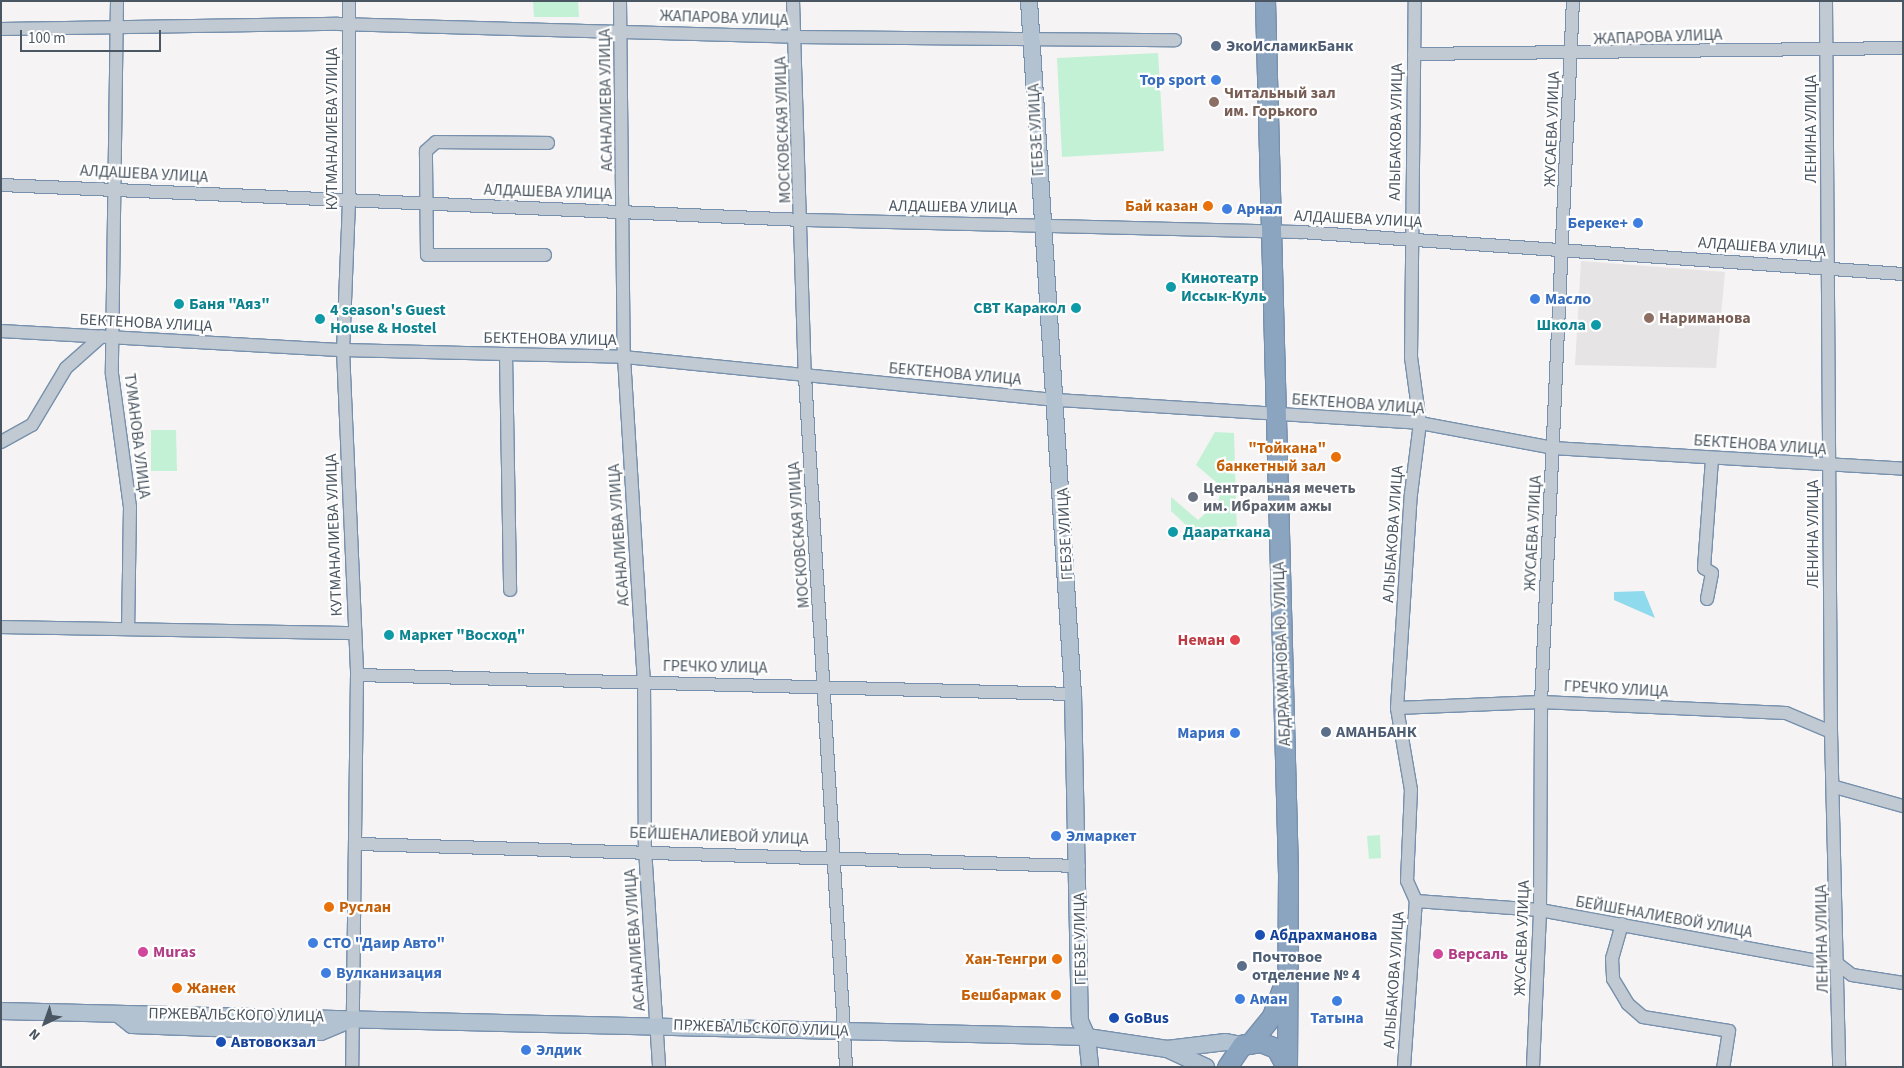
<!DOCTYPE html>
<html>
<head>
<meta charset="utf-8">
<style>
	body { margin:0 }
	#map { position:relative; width:1904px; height:1068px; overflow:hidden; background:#f5f3f3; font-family:"Source Sans 3",sans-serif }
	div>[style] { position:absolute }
	.education>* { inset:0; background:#e6e4e5 }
	.green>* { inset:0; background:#c3f1d5 }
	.water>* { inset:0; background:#90daee }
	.roads { filter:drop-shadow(1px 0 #7690ad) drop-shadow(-1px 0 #7690ad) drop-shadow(0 1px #7690ad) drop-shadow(0 -1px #7690ad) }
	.minor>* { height:12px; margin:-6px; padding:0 6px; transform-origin:6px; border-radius:6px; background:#c1cad2 }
	.major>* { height:16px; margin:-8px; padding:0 8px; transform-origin:8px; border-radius:8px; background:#b3c2d1 }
	.highway>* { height:19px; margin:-9.5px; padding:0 9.5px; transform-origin:9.5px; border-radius:9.5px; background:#8ba5c1 }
	.dots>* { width:14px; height:14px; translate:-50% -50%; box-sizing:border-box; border:2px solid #fff; border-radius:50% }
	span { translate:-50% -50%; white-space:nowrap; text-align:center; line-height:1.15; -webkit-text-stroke:4.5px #fff; paint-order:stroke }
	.street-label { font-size:16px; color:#4a5661 }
	.service-label { font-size:16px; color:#4e5e75; font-weight:700 }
	.left { translate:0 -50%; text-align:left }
	.shop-label { font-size:16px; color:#366cbe; font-weight:700 }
	.right { translate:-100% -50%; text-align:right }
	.education-label { font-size:16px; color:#785e54; font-weight:700 }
	.food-label { font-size:16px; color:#c56008; font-weight:700 }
	.culture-label { font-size:16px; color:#0d838f; font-weight:700 }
	.worship-label { font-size:16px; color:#5b616d; font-weight:700 }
	.health-label { font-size:16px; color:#be3a42; font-weight:700 }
	.transit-label { font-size:16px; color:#164399; font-weight:700 }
	.hotel-label { font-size:16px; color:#b23c85; font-weight:700 }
	.frame { position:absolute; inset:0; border:2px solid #4a5661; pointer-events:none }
	.north { position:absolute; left:20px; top:998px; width:50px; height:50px; -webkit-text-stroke:4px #fff; paint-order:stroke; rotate:222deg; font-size:14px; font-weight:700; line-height:20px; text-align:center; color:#4a5661 }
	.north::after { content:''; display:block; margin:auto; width:18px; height:22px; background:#4a5661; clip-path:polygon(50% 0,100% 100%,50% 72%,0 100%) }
	.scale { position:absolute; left:20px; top:30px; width:141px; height:22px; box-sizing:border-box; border:2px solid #4a5661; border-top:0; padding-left:6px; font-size:15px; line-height:18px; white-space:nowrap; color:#4a5661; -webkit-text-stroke:4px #fff; paint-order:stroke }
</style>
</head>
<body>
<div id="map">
	<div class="education">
		<div style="clip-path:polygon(1581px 261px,1725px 272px,1716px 368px,1575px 365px)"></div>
	</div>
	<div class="green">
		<div style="clip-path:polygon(533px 1px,578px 1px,579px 17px,534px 17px)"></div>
		<div style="clip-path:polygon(1158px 53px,1164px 151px,1062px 157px,1057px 58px)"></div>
		<div style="clip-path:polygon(151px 430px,176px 430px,177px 471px,151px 471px)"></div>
		<div style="clip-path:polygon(1215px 432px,1234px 433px,1237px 534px,1226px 540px,1186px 537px,1185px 524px,1171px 511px,1171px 497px,1198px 520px,1218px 502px,1222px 487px,1196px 465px)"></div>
		<div style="clip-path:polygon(1380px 835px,1381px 858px,1369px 859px,1367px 836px)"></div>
	</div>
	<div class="water">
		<div style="clip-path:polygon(1644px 591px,1655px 618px,1614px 600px,1614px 592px)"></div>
	</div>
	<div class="roads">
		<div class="minor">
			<div style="left:117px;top:1px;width:373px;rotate:90.8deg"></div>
			<div style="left:112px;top:374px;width:134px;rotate:82.3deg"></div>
			<div style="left:130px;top:507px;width:121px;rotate:90.9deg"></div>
			<div style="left:349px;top:1px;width:201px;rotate:90deg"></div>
			<div style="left:349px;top:202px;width:148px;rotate:92.3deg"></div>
			<div style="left:343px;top:350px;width:325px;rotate:87.5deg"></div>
			<div style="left:357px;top:675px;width:392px;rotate:90.7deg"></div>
			<div style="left:620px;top:1px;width:356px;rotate:89.4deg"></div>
			<div style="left:624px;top:357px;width:325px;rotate:86.5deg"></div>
			<div style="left:644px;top:681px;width:168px;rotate:89.7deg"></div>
			<div style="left:645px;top:849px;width:218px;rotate:86.3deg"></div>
			<div style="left:793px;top:1px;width:375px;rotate:88.2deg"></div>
			<div style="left:805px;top:376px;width:692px;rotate:86.6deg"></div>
			<div style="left:1826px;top:1px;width:731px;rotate:89.61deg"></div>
			<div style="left:1831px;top:732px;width:335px;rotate:88.6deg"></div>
			<div style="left:1px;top:29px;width:337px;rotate:-0.9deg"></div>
			<div style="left:338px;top:24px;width:458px;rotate:1.6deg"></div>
			<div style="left:796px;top:37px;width:379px;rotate:0.5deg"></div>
			<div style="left:1414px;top:54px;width:489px;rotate:-0.7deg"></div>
			<div style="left:1px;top:185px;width:803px;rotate:2.5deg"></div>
			<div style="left:803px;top:220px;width:498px;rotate:1.4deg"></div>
			<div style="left:1301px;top:232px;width:603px;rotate:3.99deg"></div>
			<div style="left:545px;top:255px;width:118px;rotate:180deg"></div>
			<div style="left:427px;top:255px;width:104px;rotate:-90.6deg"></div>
			<div style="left:426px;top:151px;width:13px;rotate:-42deg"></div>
			<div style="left:436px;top:142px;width:112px;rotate:0.5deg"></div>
			<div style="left:1px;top:331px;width:343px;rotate:3.2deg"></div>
			<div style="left:343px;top:350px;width:281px;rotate:1.4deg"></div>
			<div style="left:624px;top:357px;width:436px;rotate:5.7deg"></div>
			<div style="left:1058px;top:400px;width:363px;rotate:3.6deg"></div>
			<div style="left:1420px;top:423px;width:136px;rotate:10.6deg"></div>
			<div style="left:1554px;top:448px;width:350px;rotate:3.4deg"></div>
			<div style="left:506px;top:354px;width:236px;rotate:89deg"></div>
			<div style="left:1px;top:442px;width:35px;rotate:-29deg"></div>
			<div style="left:32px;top:425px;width:66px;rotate:-59.2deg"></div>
			<div style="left:66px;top:368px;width:48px;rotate:-41.6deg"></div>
			<div style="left:1707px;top:599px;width:26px;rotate:-79deg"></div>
			<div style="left:1712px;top:573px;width:9px;rotate:-148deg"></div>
			<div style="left:1704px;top:568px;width:110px;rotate:-85.8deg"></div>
			<div style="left:1px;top:627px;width:353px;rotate:1deg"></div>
			<div style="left:357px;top:675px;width:716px;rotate:1.52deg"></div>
			<div style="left:1397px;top:708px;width:144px;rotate:-2.4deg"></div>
			<div style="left:1541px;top:702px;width:245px;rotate:2.6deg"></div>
			<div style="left:1786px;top:713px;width:49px;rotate:22.9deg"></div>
			<div style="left:1835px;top:787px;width:71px;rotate:15.6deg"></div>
			<div style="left:358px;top:844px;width:721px;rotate:1.75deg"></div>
			<div style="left:1416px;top:901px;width:124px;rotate:4.2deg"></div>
			<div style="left:1540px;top:910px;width:304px;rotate:10.4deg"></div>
			<div style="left:1839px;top:965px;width:16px;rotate:38deg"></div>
			<div style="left:1852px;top:975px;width:52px;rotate:8.9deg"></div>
			<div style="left:1622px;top:924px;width:35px;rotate:106deg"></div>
			<div style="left:1612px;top:958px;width:21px;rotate:87deg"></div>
			<div style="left:1613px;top:979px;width:29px;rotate:59deg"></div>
			<div style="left:1628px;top:1004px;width:20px;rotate:41deg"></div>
			<div style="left:1643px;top:1017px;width:87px;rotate:9.2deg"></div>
			<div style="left:1729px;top:1031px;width:36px;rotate:99deg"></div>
			<div style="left:1404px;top:1067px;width:166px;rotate:-85.9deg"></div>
			<div style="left:1416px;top:901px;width:22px;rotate:-114deg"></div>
			<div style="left:1407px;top:881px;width:91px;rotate:-87.5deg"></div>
			<div style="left:1411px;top:790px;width:83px;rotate:-99.7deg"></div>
			<div style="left:1397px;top:708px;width:214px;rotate:-86.3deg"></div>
			<div style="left:1411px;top:494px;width:72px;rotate:-82.8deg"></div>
			<div style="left:1420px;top:423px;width:67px;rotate:-97.8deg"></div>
			<div style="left:1411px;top:357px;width:356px;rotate:-89.4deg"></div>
			<div style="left:1533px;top:1067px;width:157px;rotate:-87.4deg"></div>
			<div style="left:1540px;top:910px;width:208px;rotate:-89.7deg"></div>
			<div style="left:1541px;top:702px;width:702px;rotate:-87.39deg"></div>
		</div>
		<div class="major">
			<div style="left:1029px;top:1px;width:694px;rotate:86.37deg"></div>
			<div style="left:1073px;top:694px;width:327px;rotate:88.8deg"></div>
			<div style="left:1080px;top:1021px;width:17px;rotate:66deg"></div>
			<div style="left:1087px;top:1037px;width:30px;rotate:84deg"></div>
			<div style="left:1px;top:1011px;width:1013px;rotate:1.36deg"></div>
			<div style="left:1014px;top:1035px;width:73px;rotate:1.6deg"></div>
			<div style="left:1087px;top:1037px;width:81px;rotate:8.5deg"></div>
			<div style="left:1167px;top:1049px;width:59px;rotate:-6.8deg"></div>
			<div style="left:1226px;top:1042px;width:16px;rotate:11deg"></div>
			<div style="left:118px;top:1014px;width:18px;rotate:38deg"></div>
			<div style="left:132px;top:1025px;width:189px;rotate:2.1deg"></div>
			<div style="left:321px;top:1032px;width:30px;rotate:-23deg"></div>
			<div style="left:1167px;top:1049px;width:43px;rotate:24.8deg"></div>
		</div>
		<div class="highway">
			<div style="left:1265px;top:1px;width:874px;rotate:88.49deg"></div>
			<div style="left:1288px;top:875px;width:192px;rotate:90.3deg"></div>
			<div style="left:1251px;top:1042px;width:33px;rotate:-51deg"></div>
			<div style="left:1272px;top:1016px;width:35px;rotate:-70deg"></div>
			<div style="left:1227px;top:1067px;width:27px;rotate:-56deg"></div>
			<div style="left:1242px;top:1045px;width:18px;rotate:-9deg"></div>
			<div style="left:1260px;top:1042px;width:17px;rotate:21deg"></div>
			<div style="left:1276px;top:1048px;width:21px;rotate:62deg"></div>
		</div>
	</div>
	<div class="dots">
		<div style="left:1216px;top:46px;background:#5c6f8a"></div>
		<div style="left:1216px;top:80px;background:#3f7fe0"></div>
		<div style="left:1214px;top:102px;background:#8d6e63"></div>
		<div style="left:1208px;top:206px;background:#e8710a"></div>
		<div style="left:1227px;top:209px;background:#3f7fe0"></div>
		<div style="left:1638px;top:223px;background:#3f7fe0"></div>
		<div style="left:1171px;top:287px;background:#0f9aa8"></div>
		<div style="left:1535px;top:299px;background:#3f7fe0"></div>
		<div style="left:179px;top:304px;background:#0f9aa8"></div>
		<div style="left:1076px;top:308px;background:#0f9aa8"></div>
		<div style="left:1649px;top:318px;background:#8d6e63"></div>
		<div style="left:320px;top:319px;background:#0f9aa8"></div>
		<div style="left:1596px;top:325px;background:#0f9aa8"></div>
		<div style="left:1336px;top:457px;background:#e8710a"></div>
		<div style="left:1193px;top:497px;background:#6b7280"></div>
		<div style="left:1173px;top:532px;background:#0f9aa8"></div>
		<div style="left:389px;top:635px;background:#0f9aa8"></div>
		<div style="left:1235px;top:640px;background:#e0444e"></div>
		<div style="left:1326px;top:732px;background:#5c6f8a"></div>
		<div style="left:1235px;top:733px;background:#3f7fe0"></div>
		<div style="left:1056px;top:836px;background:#3f7fe0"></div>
		<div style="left:329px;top:907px;background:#e8710a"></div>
		<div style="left:1260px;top:935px;background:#1a4fb4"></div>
		<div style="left:313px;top:943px;background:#3f7fe0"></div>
		<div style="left:143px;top:952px;background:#d1479c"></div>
		<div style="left:1438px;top:954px;background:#d1479c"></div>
		<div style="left:1057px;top:959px;background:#e8710a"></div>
		<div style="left:1242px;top:966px;background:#5c6f8a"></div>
		<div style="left:326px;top:973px;background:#3f7fe0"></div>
		<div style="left:177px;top:988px;background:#e8710a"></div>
		<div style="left:1056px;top:995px;background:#e8710a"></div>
		<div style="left:1240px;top:999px;background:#3f7fe0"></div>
		<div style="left:1337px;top:1001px;background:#3f7fe0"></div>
		<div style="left:1114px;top:1018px;background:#1a4fb4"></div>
		<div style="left:221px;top:1042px;background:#1a4fb4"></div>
		<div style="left:526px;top:1050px;background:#3f7fe0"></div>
	</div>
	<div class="street-label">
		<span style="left:724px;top:18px;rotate:2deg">ЖАПАРОВА УЛИЦА</span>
		<span style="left:1658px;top:37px;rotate:-2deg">ЖАПАРОВА УЛИЦА</span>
		<span style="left:606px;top:100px;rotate:-91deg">АСАНАЛИЕВА УЛИЦА</span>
		<span style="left:332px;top:129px;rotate:-90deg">КУТМАНАЛИЕВА УЛИЦА</span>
		<span style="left:1552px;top:129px;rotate:-88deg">ЖУСАЕВА УЛИЦА</span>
		<span style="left:1811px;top:129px;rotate:-90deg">ЛЕНИНА УЛИЦА</span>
		<span style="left:783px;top:130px;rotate:-92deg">МОСКОВСКАЯ УЛИЦА</span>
		<span style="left:1036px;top:130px;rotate:-93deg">ГЕБЗЕ УЛИЦА</span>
		<span style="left:1396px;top:132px;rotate:-89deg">АЛЫБАКОВА УЛИЦА</span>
		<span style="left:144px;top:174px;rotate:3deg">АЛДАШЕВА УЛИЦА</span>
		<span style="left:548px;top:192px;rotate:2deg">АЛДАШЕВА УЛИЦА</span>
		<span style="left:953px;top:207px;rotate:1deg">АЛДАШЕВА УЛИЦА</span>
		<span style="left:1358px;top:219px;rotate:3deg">АЛДАШЕВА УЛИЦА</span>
		<span style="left:1762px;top:247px;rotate:4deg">АЛДАШЕВА УЛИЦА</span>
		<span style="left:146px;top:323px;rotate:3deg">БЕКТЕНОВА УЛИЦА</span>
		<span style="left:550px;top:339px;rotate:1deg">БЕКТЕНОВА УЛИЦА</span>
		<span style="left:955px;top:374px;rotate:5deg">БЕКТЕНОВА УЛИЦА</span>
		<span style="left:1358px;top:404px;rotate:4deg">БЕКТЕНОВА УЛИЦА</span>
		<span style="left:137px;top:436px;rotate:83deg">ТУМАНОВА УЛИЦА</span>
		<span style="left:1760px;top:445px;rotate:4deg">БЕКТЕНОВА УЛИЦА</span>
		<span style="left:1533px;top:533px;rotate:-87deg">ЖУСАЕВА УЛИЦА</span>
		<span style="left:1065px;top:534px;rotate:-93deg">ГЕБЗЕ УЛИЦА</span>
		<span style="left:1393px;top:534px;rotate:-86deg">АЛЫБАКОВА УЛИЦА</span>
		<span style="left:1813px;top:534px;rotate:-90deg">ЛЕНИНА УЛИЦА</span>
		<span style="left:334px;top:535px;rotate:-92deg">КУТМАНАЛИЕВА УЛИЦА</span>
		<span style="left:619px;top:535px;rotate:-94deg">АСАНАЛИЕВА УЛИЦА</span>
		<span style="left:799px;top:535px;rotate:-94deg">МОСКОВСКАЯ УЛИЦА</span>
		<span style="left:1282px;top:654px;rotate:-92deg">АБДРАХМАНОВА Ю. УЛИЦА</span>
		<span style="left:715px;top:667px;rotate:1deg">ГРЕЧКО УЛИЦА</span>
		<span style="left:1616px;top:689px;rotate:3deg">ГРЕЧКО УЛИЦА</span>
		<span style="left:719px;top:836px;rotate:2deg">БЕЙШЕНАЛИЕВОЙ УЛИЦА</span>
		<span style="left:1664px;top:917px;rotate:10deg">БЕЙШЕНАЛИЕВОЙ УЛИЦА</span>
		<span style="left:1522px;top:938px;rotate:-88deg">ЖУСАЕВА УЛИЦА</span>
		<span style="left:1080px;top:939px;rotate:-91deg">ГЕБЗЕ УЛИЦА</span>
		<span style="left:1822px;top:939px;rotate:-91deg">ЛЕНИНА УЛИЦА</span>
		<span style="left:635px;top:940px;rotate:-94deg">АСАНАЛИЕВА УЛИЦА</span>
		<span style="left:1394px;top:980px;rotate:-86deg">АЛЫБАКОВА УЛИЦА</span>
		<span style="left:236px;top:1015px;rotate:1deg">ПРЖЕВАЛЬСКОГО УЛИЦА</span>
		<span style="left:761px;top:1028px;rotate:2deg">ПРЖЕВАЛЬСКОГО УЛИЦА</span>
	</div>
	<div class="service-label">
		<span class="left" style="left:1226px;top:46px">ЭкоИсламикБанк</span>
		<span class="left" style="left:1336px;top:732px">АМАНБАНК</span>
		<span class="left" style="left:1252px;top:966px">Почтовое<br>отделение № 4</span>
	</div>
	<div class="shop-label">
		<span class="right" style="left:1206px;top:80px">Top sport</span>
		<span class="left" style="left:1237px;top:209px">Арнал</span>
		<span class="right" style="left:1628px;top:223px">Береке+</span>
		<span class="left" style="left:1545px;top:299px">Масло</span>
		<span class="right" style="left:1225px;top:733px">Мария</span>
		<span class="left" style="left:1066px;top:836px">Элмаркет</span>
		<span class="left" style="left:323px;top:943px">СТО "Даир Авто"</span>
		<span class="left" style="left:336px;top:973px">Вулканизация</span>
		<span class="left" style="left:1250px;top:999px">Аман</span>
		<span style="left:1337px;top:1018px">Татына</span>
		<span class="left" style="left:536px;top:1050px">Элдик</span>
	</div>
	<div class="education-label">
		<span class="left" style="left:1224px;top:102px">Читальный зал<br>им. Горького</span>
		<span class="left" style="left:1659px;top:318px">Нариманова</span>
	</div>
	<div class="food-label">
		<span class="right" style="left:1198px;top:206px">Бай казан</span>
		<span class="right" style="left:1326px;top:457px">"Тойкана"<br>банкетный зал</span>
		<span class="left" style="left:339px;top:907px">Руслан</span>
		<span class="right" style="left:1047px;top:959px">Хан-Тенгри</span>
		<span class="left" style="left:187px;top:988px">Жанек</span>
		<span class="right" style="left:1046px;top:995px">Бешбармак</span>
	</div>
	<div class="culture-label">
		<span class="left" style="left:1181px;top:287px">Кинотеатр<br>Иссык-Куль</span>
		<span class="left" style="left:189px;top:304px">Баня "Аяз"</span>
		<span class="right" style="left:1066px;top:308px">СВТ Каракол</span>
		<span class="left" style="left:330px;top:319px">4 season's Guest<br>House &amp; Hostel</span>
		<span class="right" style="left:1586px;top:325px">Школа</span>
		<span class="left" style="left:1183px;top:532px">Даараткана</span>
		<span class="left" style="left:399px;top:635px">Маркет "Восход"</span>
	</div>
	<div class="worship-label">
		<span class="left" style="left:1203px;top:497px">Центральная мечеть<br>им. Ибрахим ажы</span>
	</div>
	<div class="health-label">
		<span class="right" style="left:1225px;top:640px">Неман</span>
	</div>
	<div class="transit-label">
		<span class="left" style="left:1270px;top:935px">Абдрахманова</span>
		<span class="left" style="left:1124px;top:1018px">GoBus</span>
		<span class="left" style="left:231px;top:1042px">Автовокзал</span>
	</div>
	<div class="hotel-label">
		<span class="left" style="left:153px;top:952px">Muras</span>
		<span class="left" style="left:1448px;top:954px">Версаль</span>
	</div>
	<div class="frame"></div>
	<div class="north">N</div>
	<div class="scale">100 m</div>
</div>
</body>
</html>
